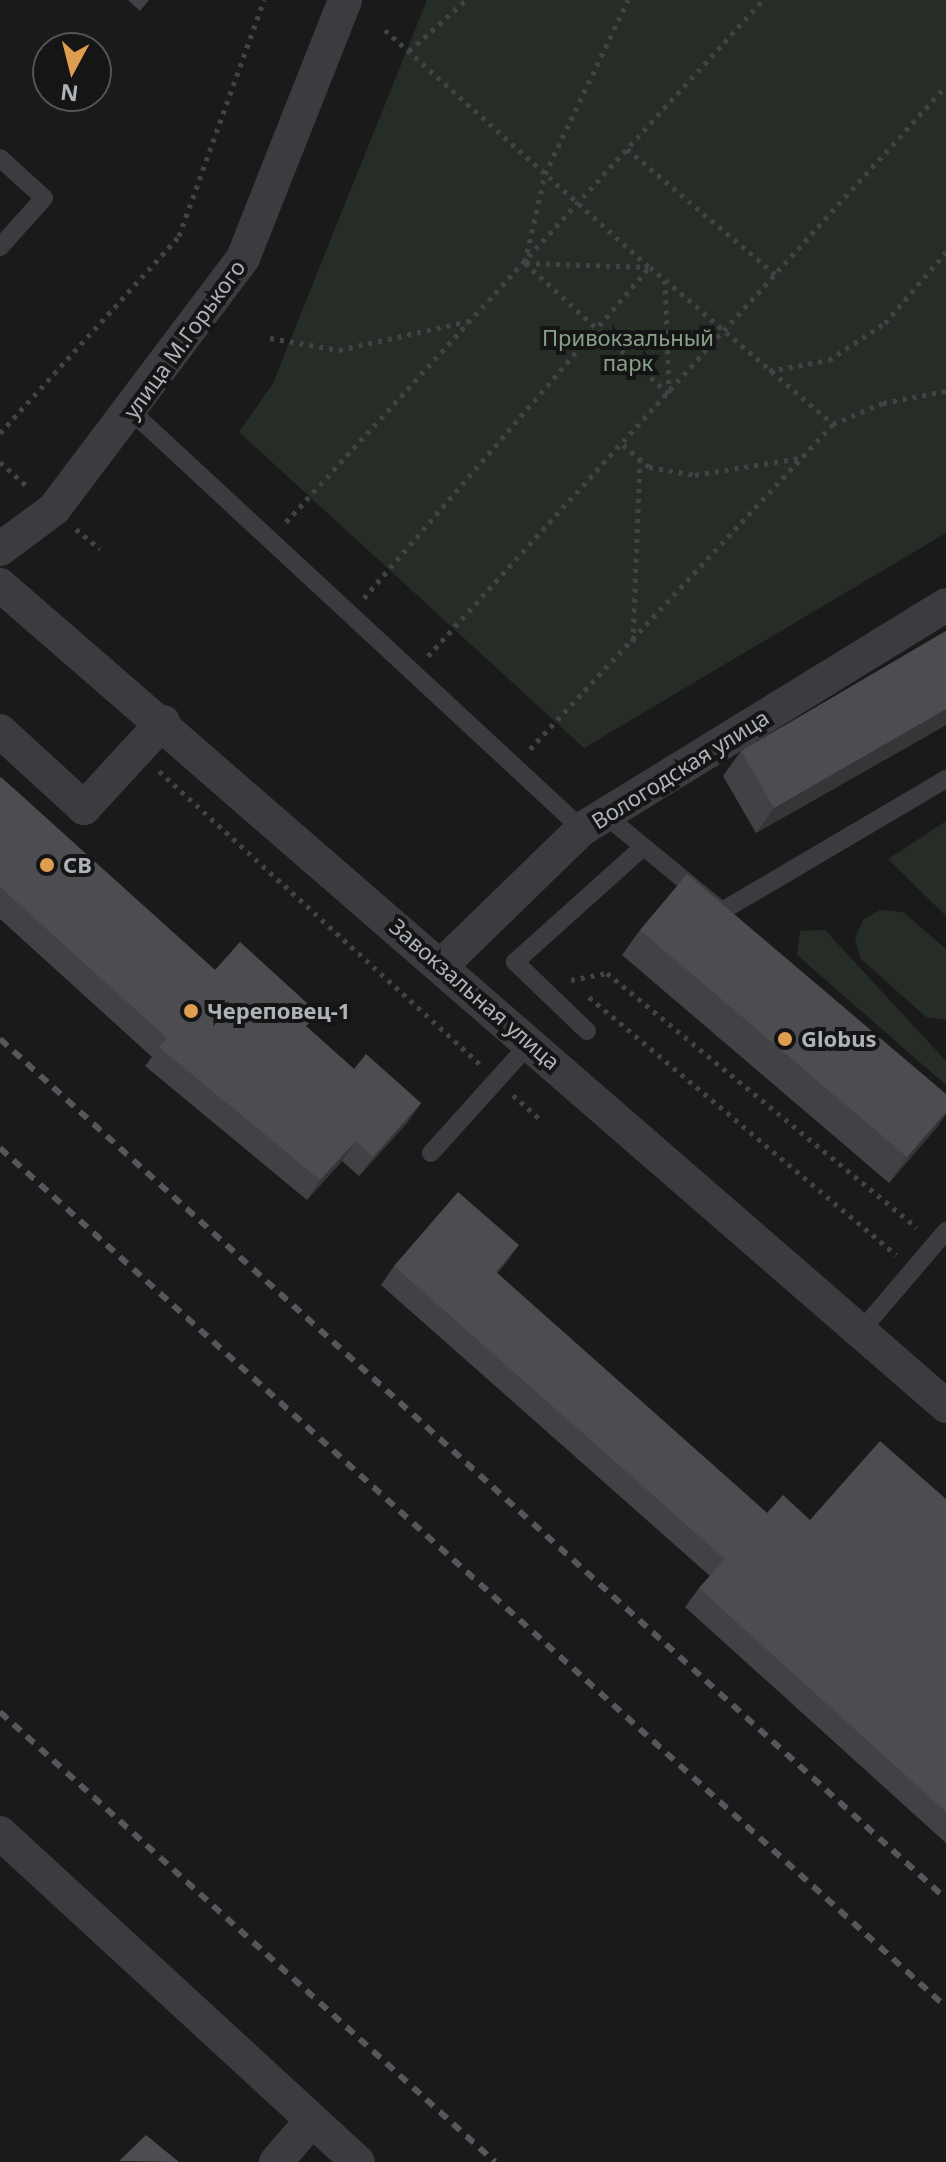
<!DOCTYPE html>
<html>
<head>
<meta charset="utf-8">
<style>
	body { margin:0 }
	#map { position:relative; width:946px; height:2162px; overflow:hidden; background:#1a1a1b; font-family:"Noto Sans",sans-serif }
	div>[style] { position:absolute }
	.green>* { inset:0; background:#262d26 }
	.path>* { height:5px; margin-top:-2.5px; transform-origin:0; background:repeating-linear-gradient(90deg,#414347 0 4px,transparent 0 10px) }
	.lane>* { height:18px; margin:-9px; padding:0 9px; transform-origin:9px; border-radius:9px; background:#3b3c40 }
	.street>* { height:34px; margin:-17px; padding:0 17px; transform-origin:17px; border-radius:17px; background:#3b3c40 }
	.rail>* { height:6px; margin-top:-3px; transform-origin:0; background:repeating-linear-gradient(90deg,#54575b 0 10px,transparent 0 18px) }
	.wall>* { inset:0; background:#414245 }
	.shaded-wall>* { inset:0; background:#353638 }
	.building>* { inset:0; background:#4c4d50 }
	.dots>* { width:22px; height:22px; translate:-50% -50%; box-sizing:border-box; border:4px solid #151516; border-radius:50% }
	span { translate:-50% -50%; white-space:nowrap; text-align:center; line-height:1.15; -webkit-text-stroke:8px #151516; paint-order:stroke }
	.park-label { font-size:22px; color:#88a287 }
	.street-label { font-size:22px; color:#aeb3ba }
	.poi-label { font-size:22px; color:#aeb3ba; font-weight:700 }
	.left { translate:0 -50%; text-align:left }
	.north { position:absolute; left:32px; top:32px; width:80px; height:80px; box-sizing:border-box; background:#151516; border:2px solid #525458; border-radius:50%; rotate:187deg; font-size:22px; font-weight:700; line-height:32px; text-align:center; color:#aeb3ba }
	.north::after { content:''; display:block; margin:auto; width:28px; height:36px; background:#de9d4f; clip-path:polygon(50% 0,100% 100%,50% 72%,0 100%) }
</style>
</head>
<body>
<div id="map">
	<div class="green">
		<div style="clip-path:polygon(427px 0,946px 0,946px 533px,584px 748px,239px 432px,273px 383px)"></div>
		<div style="clip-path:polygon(946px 821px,946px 916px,888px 859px)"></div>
		<div style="clip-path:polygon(880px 910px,903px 912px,946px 949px,946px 1020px,926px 1017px,861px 959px,855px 939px,863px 920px)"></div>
		<div style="clip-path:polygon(825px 930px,946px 1061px,946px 1085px,797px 955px,800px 931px)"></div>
	</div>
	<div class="path">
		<div style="left:385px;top:30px;width:355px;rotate:41.9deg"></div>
		<div style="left:409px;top:51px;width:76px;rotate:-41.8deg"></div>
		<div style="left:627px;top:149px;width:195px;rotate:40.2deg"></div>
		<div style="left:525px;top:262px;width:90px;rotate:-77.2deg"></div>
		<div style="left:545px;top:174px;width:193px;rotate:-64.5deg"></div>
		<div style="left:525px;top:263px;width:195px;rotate:42.3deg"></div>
		<div style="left:526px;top:263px;width:122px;rotate:1.9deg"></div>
		<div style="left:665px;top:280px;width:113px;rotate:88deg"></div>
		<div style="left:270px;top:338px;width:70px;rotate:9.9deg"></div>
		<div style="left:339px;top:350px;width:137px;rotate:-12.6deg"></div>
		<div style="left:769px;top:371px;width:61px;rotate:-10.4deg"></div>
		<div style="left:829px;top:360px;width:67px;rotate:-33.5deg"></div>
		<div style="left:885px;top:323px;width:94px;rotate:-49.3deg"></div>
		<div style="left:0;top:433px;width:266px;rotate:-47.7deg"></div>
		<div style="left:179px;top:236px;width:251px;rotate:-70.2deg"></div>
		<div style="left:623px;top:445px;width:34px;rotate:40deg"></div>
		<div style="left:649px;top:467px;width:47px;rotate:9.9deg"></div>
		<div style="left:695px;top:475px;width:106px;rotate:-9.2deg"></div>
		<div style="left:0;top:462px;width:39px;rotate:42deg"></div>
		<div style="left:286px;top:522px;width:707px;rotate:-47.58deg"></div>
		<div style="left:76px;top:529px;width:31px;rotate:40deg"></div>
		<div style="left:364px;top:598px;width:437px;rotate:-49.2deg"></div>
		<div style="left:650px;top:267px;width:241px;rotate:40.6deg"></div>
		<div style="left:633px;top:642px;width:181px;rotate:-87.8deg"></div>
		<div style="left:428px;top:656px;width:770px;rotate:-47.74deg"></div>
		<div style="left:530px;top:749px;width:444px;rotate:-47deg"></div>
		<div style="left:833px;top:424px;width:54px;rotate:-22.8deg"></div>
		<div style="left:883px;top:403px;width:64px;rotate:-10.8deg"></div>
		<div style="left:159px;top:771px;width:435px;rotate:42.4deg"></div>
		<div style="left:571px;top:980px;width:37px;rotate:-11deg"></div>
		<div style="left:607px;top:973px;width:401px;rotate:39.4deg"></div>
		<div style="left:589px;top:997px;width:401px;rotate:40deg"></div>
		<div style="left:513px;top:1095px;width:39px;rotate:42deg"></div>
	</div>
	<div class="lane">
		<div style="left:0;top:158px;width:59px;rotate:42.3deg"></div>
		<div style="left:44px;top:198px;width:66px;rotate:131.9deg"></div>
		<div style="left:132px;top:412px;width:614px;rotate:42.82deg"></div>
		<div style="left:605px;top:815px;width:151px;rotate:39.4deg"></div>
		<div style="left:722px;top:911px;width:260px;rotate:-30.5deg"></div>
		<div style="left:587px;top:1031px;width:100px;rotate:-136.2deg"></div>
		<div style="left:515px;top:962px;width:168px;rotate:-41.9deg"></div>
		<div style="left:431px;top:1153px;width:149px;rotate:-48deg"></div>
		<div style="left:860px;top:1332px;width:133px;rotate:-49.6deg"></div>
	</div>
	<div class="street">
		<div style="left:0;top:549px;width:67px;rotate:-36.5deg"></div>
		<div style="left:54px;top:509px;width:314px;rotate:-53deg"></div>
		<div style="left:243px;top:258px;width:277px;rotate:-68.4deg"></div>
		<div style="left:0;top:585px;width:1253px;rotate:40.95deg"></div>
		<div style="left:0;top:731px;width:114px;rotate:42.5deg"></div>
		<div style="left:84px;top:808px;width:117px;rotate:-47.4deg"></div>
		<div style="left:441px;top:966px;width:197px;rotate:-44.2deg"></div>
		<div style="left:582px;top:829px;width:427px;rotate:-31.6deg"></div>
		<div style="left:0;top:1833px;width:486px;rotate:42.6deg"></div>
		<div style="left:276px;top:2162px;width:55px;rotate:-49.4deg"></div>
	</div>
	<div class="rail">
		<div style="left:0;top:1039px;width:1278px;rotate:42.27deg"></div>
		<div style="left:0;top:1148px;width:1278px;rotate:42.24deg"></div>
		<div style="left:0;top:1712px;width:669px;rotate:42.27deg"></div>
	</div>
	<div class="wall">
		<div style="clip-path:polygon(128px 0,149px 0,140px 11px)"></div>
		<div style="clip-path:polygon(946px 631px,946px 725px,756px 833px,723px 776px,741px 751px)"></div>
		<div style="clip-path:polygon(0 778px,215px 970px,308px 1028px,354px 1069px,421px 1103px,407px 1123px,359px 1176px,342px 1161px,307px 1200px,145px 1066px,152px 1057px,0 919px)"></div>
		<div style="clip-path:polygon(640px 930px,946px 1094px,946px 1114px,937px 1127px,889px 1183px,622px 955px)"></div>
		<div style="clip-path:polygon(506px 1263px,497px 1273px,767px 1513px,810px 1520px,946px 1499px,946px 1843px,685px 1607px,699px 1588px,710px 1576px,381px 1285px,394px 1266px)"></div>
	</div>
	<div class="shaded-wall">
		<div style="clip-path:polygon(946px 709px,946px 725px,756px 833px,774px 808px)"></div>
		<div style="clip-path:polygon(421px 1103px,407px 1123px,359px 1176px,373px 1157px)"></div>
		<div style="clip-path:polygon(946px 1112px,946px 1114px,937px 1127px,889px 1183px,907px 1157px)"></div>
		<div style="clip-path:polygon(356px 1141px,342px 1161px,307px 1200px,320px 1180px)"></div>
		<div style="clip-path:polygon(519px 1245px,506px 1263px,483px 1291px,496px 1272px)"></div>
	</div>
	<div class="building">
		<div style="clip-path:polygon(946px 631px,946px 709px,774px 808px,741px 751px)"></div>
		<div style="clip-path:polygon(1px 777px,215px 970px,240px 942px,318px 1013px,306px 1026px,354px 1069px,366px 1054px,421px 1103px,373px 1157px,356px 1141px,320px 1180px,159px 1047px,167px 1038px,0 887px,0 778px)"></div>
		<div style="clip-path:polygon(687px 874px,946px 1094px,946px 1112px,907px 1157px,640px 930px)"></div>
		<div style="clip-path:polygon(458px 1192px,519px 1245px,496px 1272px,767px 1513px,783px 1495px,810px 1520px,880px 1441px,946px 1499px,946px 1812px,699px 1588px,725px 1559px,394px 1266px)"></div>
		<div style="clip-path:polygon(146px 2135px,179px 2162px,119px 2161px)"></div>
	</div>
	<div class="dots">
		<div style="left:47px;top:865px;background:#de9d4f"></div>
		<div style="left:191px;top:1011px;background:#de9d4f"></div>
		<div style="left:785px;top:1039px;background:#de9d4f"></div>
	</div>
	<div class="park-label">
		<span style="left:628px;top:350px">Привокзальный<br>парк</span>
	</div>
	<div class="street-label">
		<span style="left:184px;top:339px;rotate:-54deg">улица М.Горького</span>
		<span style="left:680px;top:769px;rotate:-32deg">Вологодская улица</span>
		<span style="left:475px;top:994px;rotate:41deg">Завокзальная улица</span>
	</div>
	<div class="poi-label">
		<span class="left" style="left:63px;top:865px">СВ</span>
		<span class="left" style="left:207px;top:1011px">Череповец-1</span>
		<span class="left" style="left:801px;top:1039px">Globus</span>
	</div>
	<div class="north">N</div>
</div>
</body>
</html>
